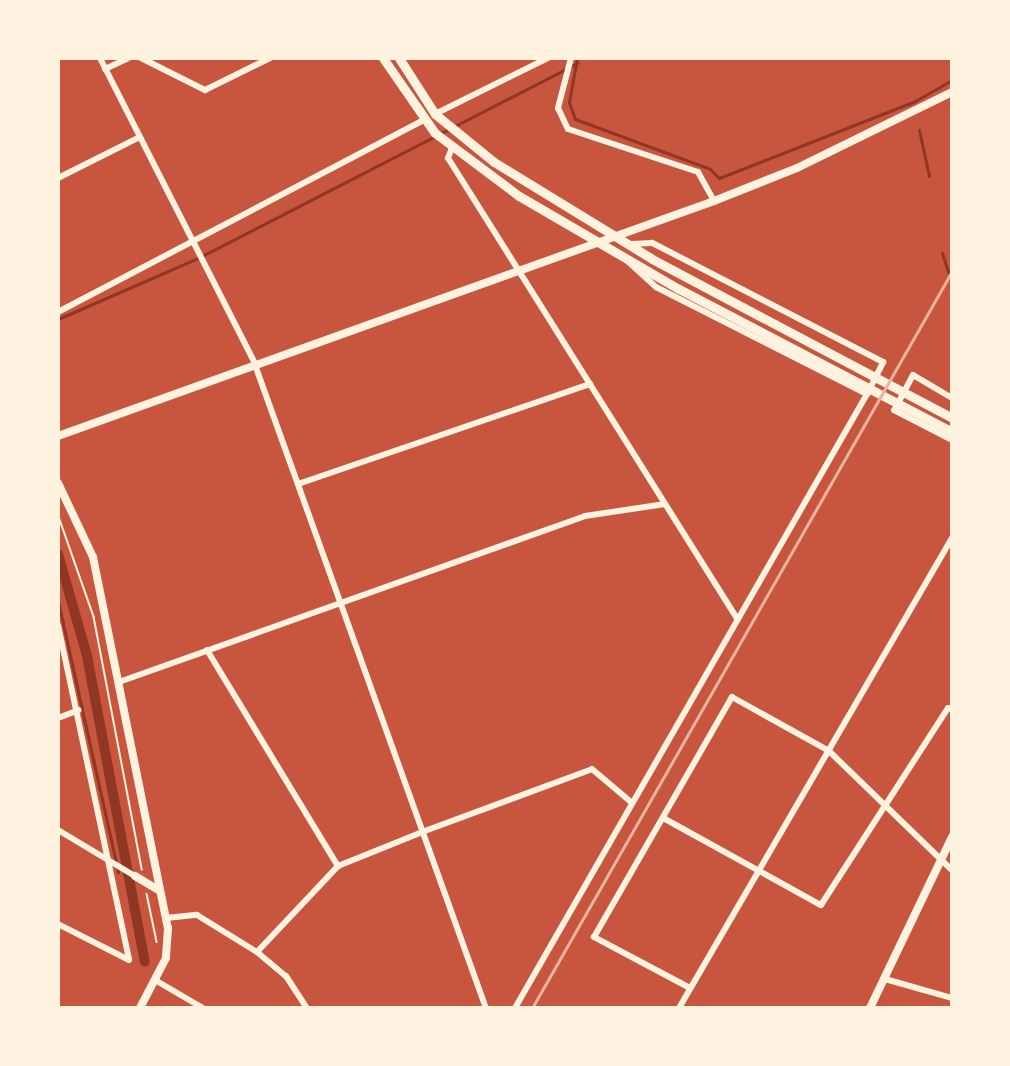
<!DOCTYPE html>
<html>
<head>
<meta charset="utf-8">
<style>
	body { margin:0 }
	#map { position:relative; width:1010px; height:1066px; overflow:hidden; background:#c8553d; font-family:Commissioner,sans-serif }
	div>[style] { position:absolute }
	.stream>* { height:3px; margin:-1.5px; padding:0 1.5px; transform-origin:1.5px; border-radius:1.5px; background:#8f3625 }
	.canal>* { height:10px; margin:-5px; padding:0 5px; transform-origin:5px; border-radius:5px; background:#8f3625 }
	.path>* { height:1.5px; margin:-0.75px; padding:0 0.75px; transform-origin:0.75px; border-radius:0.75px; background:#fff3e0 }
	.minor>* { height:6px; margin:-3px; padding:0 3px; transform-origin:3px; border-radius:3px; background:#fff3e0 }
	.tertiary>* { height:8px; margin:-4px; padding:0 4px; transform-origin:4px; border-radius:4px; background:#fff3e0 }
	.primary>* { height:9px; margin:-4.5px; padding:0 4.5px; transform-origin:4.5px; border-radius:4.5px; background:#fff3e0 }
	.rail>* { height:3px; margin:-1.5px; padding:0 1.5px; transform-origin:1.5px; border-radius:1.5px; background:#e9b49f }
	span { translate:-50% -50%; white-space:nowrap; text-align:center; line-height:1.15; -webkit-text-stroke:6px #fff3e0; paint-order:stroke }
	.frame { position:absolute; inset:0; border:60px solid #fff3e0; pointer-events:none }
</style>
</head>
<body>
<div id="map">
	<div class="stream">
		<div style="left:577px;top:58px;width:45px;rotate:100.3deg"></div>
		<div style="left:569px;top:102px;width:18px;rotate:71deg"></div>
		<div style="left:575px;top:119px;width:144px;rotate:20.3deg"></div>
		<div style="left:710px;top:169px;width:13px;rotate:45deg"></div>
		<div style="left:719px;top:178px;width:211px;rotate:-21.4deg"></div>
		<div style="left:915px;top:101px;width:43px;rotate:-29.6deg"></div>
		<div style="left:919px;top:130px;width:47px;rotate:77.7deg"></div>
		<div style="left:942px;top:253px;width:20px;rotate:72deg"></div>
		<div style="left:58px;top:319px;width:153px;rotate:-23.5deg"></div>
		<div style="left:198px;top:258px;width:427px;rotate:-27.2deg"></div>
		<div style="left:58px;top:601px;width:278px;rotate:77.5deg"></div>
	</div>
	<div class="canal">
		<div style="left:58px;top:554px;width:106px;rotate:74.1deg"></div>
		<div style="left:87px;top:656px;width:311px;rotate:79.3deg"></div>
	</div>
	<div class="path">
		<div style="left:58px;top:514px;width:109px;rotate:70.7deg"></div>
		<div style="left:94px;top:617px;width:257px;rotate:79.2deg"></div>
		<div style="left:147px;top:894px;width:49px;rotate:78.2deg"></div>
	</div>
	<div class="minor">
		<div style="left:100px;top:58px;width:341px;rotate:63.1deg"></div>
		<div style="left:254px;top:362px;width:686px;rotate:70.25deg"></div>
		<div style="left:141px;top:58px;width:72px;rotate:26.6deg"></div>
		<div style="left:205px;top:90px;width:72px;rotate:-26.2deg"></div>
		<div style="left:571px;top:58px;width:52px;rotate:104.6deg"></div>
		<div style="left:558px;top:108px;width:23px;rotate:65deg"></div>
		<div style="left:568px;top:129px;width:137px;rotate:18.3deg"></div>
		<div style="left:698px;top:172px;width:33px;rotate:61deg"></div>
		<div style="left:105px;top:69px;width:26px;rotate:-25deg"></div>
		<div style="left:435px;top:114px;width:126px;rotate:-26.4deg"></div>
		<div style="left:452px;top:148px;width:11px;rotate:112deg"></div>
		<div style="left:448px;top:158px;width:545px;rotate:57.88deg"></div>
		<div style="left:58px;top:178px;width:89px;rotate:-26.6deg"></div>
		<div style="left:623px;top:257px;width:45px;rotate:42.3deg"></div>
		<div style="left:656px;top:287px;width:237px;rotate:26.9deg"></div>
		<div style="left:867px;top:394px;width:36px;rotate:-63deg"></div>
		<div style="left:883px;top:362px;width:260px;rotate:-152.7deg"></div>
		<div style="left:652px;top:243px;width:21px;rotate:177deg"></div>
		<div style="left:58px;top:312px;width:412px;rotate:-27.7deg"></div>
		<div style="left:952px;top:398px;width:45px;rotate:-149.5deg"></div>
		<div style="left:913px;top:375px;width:40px;rotate:118deg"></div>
		<div style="left:894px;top:410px;width:65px;rotate:27.3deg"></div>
		<div style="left:298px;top:484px;width:309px;rotate:-18.9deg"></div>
		<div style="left:58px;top:625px;width:342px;rotate:78deg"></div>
		<div style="left:129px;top:960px;width:80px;rotate:-153.1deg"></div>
		<div style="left:207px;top:650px;width:253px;rotate:58.8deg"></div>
		<div style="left:119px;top:682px;width:495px;rotate:-19.6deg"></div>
		<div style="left:585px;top:516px;width:81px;rotate:-8.5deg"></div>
		<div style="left:58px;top:718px;width:22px;rotate:-21deg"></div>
		<div style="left:665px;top:819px;width:178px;rotate:28.9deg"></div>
		<div style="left:821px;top:905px;width:234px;rotate:-57.2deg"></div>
		<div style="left:948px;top:708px;width:4px;rotate:14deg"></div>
		<div style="left:58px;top:830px;width:90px;rotate:30.9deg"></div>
		<div style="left:166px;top:918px;width:31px;rotate:-6deg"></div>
		<div style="left:197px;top:915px;width:70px;rotate:31.7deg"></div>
		<div style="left:257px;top:952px;width:38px;rotate:40deg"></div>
		<div style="left:286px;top:976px;width:38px;rotate:57deg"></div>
		<div style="left:257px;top:952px;width:118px;rotate:-46.7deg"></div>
		<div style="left:338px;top:866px;width:91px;rotate:-22deg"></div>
		<div style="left:422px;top:832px;width:181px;rotate:-20.3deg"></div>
		<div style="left:592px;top:769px;width:51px;rotate:40.2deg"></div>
		<div style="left:885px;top:979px;width:70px;rotate:15.8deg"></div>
		<div style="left:155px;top:980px;width:56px;rotate:30.3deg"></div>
		<div style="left:690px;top:988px;width:109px;rotate:-152deg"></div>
		<div style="left:594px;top:937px;width:277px;rotate:-60.1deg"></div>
		<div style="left:732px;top:697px;width:111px;rotate:29.1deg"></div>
		<div style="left:829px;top:751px;width:171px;rotate:44.1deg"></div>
		<div style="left:515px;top:1008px;width:708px;rotate:-60.17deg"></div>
		<div style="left:679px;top:1008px;width:544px;rotate:-59.85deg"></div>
	</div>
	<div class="tertiary">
		<div style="left:58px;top:436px;width:697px;rotate:-19.71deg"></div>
		<div style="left:714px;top:201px;width:89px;rotate:-21.7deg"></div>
		<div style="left:797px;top:168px;width:173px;rotate:-26.1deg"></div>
		<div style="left:58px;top:483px;width:82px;rotate:64.7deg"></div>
		<div style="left:93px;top:557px;width:379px;rotate:78.6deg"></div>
		<div style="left:168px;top:928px;width:30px;rotate:94deg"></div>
		<div style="left:166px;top:958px;width:56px;rotate:117.5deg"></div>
		<div style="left:135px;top:876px;width:27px;rotate:31deg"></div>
		<div style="left:870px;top:1008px;width:190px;rotate:-64.4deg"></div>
	</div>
	<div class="primary">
		<div style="left:383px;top:58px;width:91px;rotate:55.3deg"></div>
		<div style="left:435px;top:133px;width:105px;rotate:36.9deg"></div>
		<div style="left:519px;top:196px;width:185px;rotate:30.2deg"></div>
		<div style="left:679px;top:289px;width:308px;rotate:27.6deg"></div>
		<div style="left:399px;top:58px;width:67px;rotate:57.3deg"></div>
		<div style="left:435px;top:114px;width:76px;rotate:39.1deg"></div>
		<div style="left:494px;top:162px;width:185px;rotate:31.5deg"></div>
		<div style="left:652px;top:259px;width:340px;rotate:27.9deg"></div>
	</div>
	<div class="rail">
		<div style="left:532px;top:1008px;width:848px;rotate:-60.32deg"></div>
	</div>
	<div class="frame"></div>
</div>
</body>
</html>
